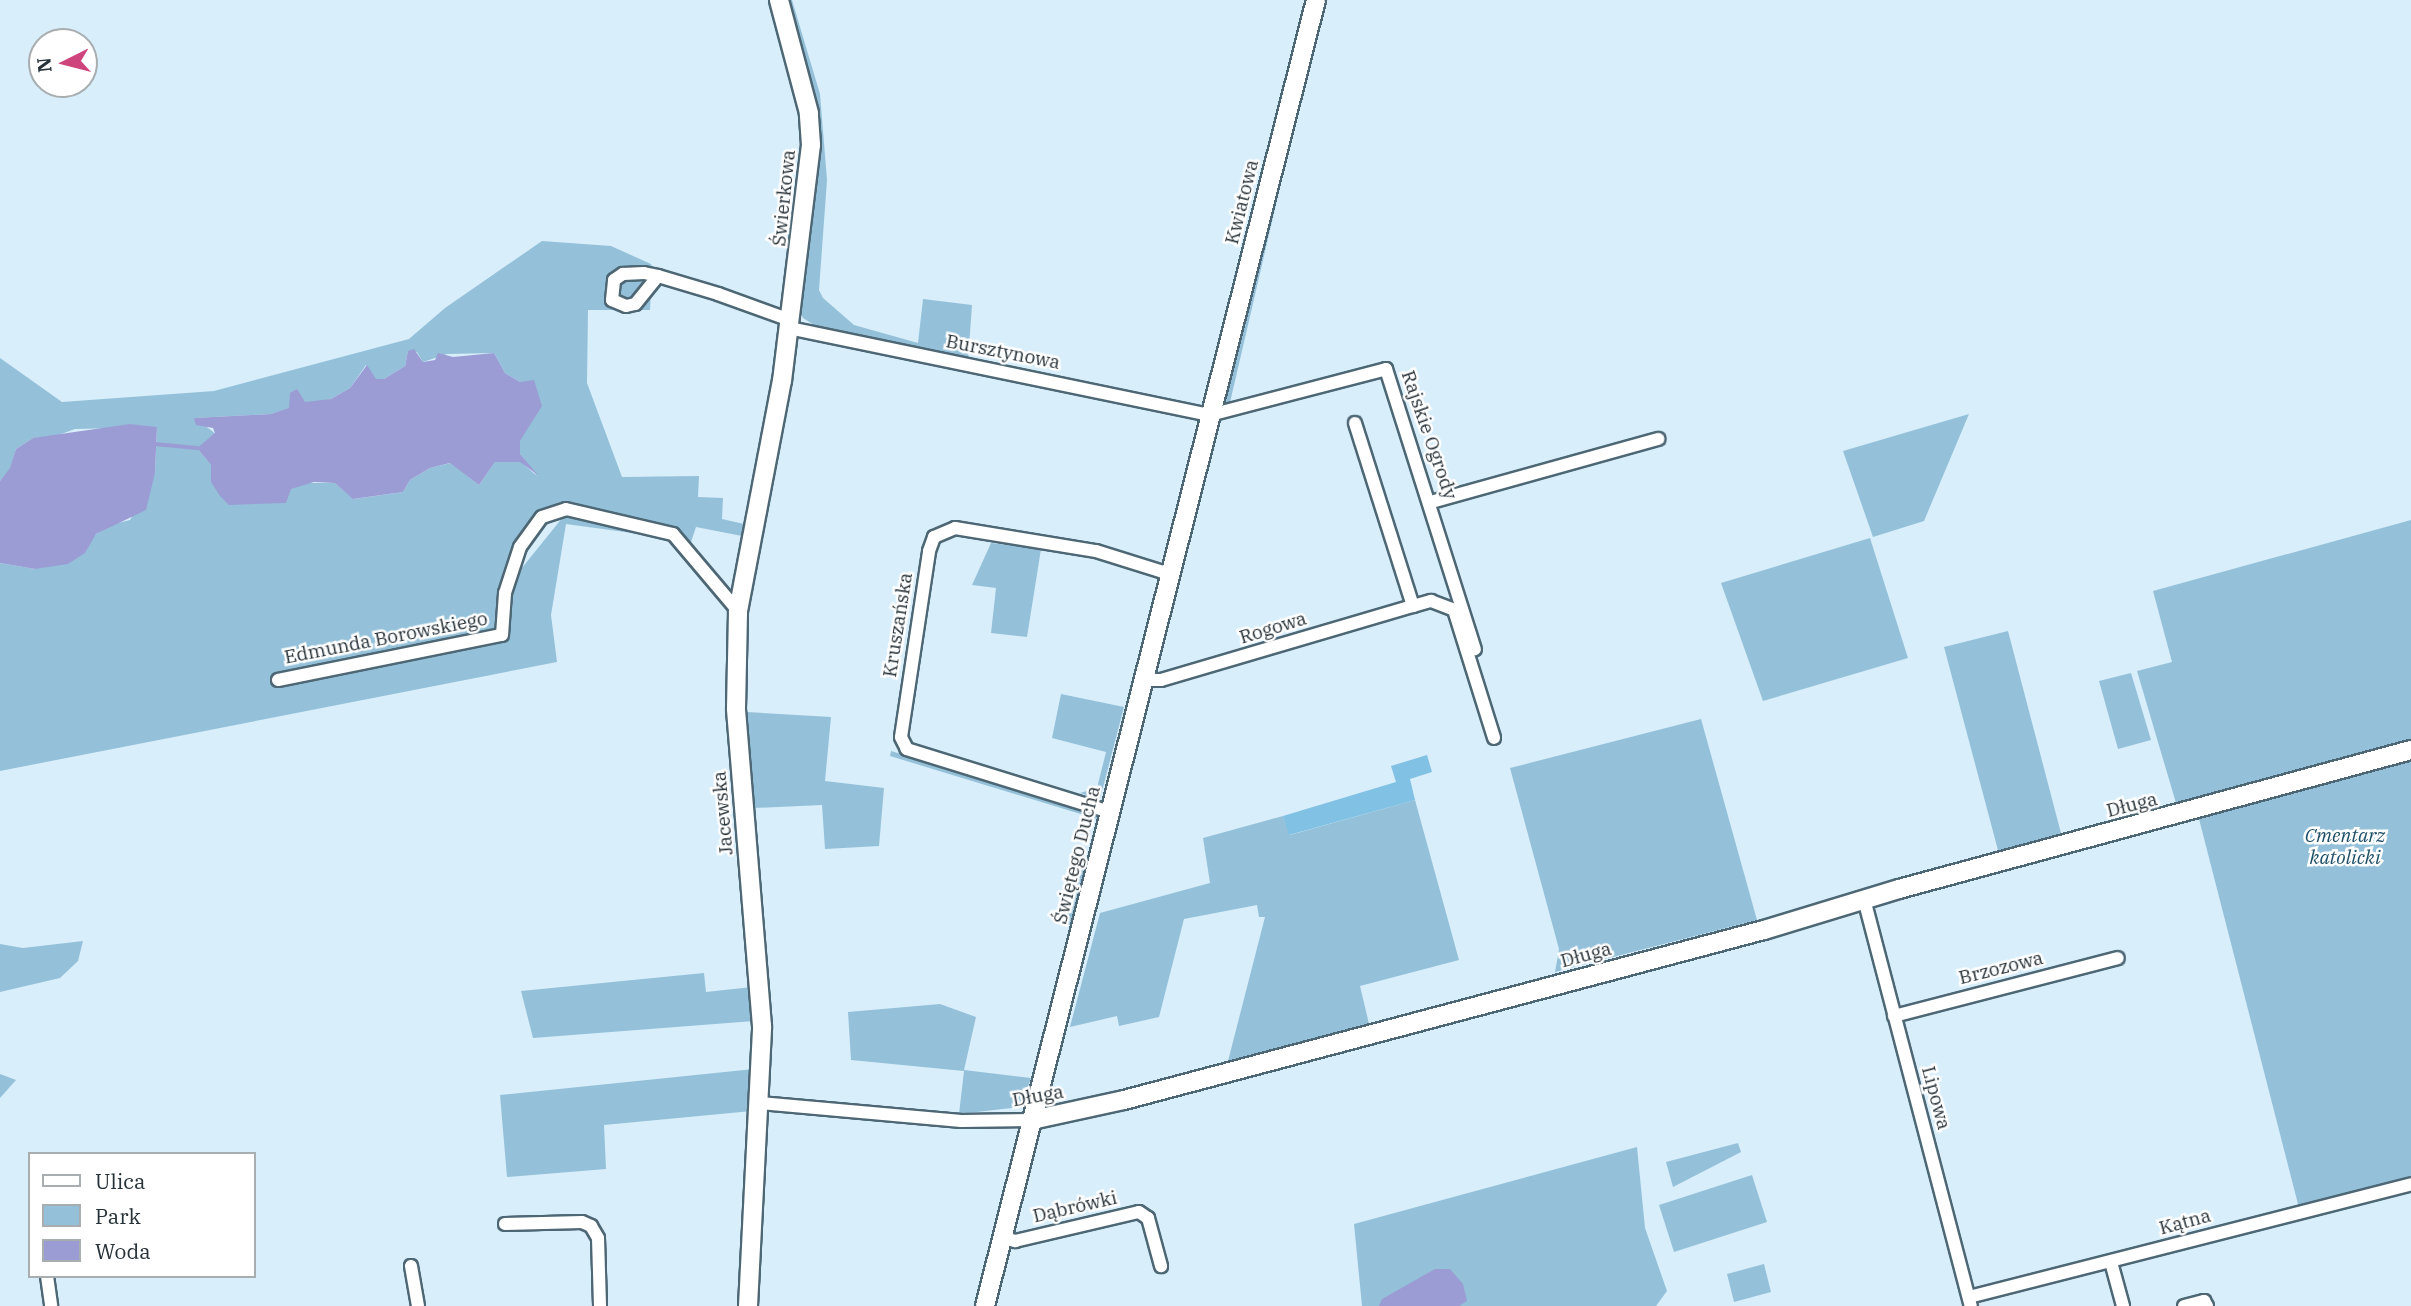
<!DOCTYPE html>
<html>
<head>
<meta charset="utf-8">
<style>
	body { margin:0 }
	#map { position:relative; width:2411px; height:1306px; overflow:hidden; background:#d8eefb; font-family:"IBM Plex Serif",serif }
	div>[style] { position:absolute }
	.green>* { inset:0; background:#94c1d9 }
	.forest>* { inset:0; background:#81c1e3 }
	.water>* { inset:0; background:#9b9cd4 }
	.stream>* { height:3.5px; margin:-1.75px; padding:0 1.75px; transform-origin:1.75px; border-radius:1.75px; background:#9b9cd4 }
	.roads { filter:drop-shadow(2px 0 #4e6775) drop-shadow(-2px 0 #4e6775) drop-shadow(0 2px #4e6775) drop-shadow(0 -2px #4e6775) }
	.street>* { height:12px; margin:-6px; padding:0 6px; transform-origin:6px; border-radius:6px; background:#fff }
	.secondary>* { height:18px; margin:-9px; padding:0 9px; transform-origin:9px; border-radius:9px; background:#fff }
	span { translate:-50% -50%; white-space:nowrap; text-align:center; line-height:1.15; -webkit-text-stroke:5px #fff; paint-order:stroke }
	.street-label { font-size:19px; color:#263138 }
	.park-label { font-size:19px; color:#1d4f67; font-style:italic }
	.legend { position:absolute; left:28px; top:1152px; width:228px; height:126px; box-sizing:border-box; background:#fff; border:2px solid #a8adaf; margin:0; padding:9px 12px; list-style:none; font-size:21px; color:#263138 }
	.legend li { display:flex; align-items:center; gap:14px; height:35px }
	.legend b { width:35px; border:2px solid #a8adaf }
	.north { position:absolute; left:28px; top:28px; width:70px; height:70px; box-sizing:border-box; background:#fff; border:2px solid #a8adaf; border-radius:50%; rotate:264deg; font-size:19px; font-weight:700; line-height:28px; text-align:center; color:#263138 }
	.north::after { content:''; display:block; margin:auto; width:24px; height:32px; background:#ce447c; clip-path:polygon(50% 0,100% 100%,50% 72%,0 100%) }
</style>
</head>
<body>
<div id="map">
	<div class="green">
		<div style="clip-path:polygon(784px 0,792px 0,820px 94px,827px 180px,819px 290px,823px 298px,854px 325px,918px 343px,923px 299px,972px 305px,968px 361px,822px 330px,803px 318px,798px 307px,815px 170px)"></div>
		<div style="clip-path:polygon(1297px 114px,1228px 411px,1222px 410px,1220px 403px,1291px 120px)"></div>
		<div style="clip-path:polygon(evenodd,542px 241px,611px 246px,651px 264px,658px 282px,651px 290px,650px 310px,588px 310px,587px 383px,622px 477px,699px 476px,698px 497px,723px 498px,722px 519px,744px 524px,742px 536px,696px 527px,691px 542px,675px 531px,565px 506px,549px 507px,528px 525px,518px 542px,500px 595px,496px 626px,505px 623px,517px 574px,567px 512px,669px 538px,566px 524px,551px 615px,557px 662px,0 771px,0 563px,35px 569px,114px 524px,130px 520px,155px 473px,157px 427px,75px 429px,53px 437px,33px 438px,16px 449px,11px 468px,0 481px,0 358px,62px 402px,214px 391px,409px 339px,445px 308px,542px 241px,408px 351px,417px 352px,423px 362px,447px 354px,494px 353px,505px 373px,520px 382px,532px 417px,520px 441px,520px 454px,537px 476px,520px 461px,495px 462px,479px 485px,451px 463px,430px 468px,410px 480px,403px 492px,354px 499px,335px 483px,301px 483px,290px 489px,211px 482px,211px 465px,197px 448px,216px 434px,195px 418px,271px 414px,331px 399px,350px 388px,366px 365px,376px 380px,384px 379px,405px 366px,408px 351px)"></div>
		<div style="clip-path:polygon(1969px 414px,1924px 521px,1873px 537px,1843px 451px)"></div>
		<div style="clip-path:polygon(2411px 520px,2411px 740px,2176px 803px,2137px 671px,2172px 662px,2153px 591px)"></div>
		<div style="clip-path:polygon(1870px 538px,1908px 658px,1763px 701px,1721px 583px)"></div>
		<div style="clip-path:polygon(991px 543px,1041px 549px,1027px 637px,991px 633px,996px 588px,972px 585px)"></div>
		<div style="clip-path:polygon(2008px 631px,2062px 837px,1999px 854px,1944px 647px)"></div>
		<div style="clip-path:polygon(2131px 673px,2151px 740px,2118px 749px,2099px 681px)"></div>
		<div style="clip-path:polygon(1061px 694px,1124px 707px,1100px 799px,1080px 793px,1097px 788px,1106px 752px,1052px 738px)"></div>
		<div style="clip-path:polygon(747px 712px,831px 717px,825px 781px,884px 788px,879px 846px,825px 849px,822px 805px,754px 808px)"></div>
		<div style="clip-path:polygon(1701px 719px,1757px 920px,1555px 972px,1559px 949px,1510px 768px)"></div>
		<div style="clip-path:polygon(891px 751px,1099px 814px,1097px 819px,890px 756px)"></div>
		<div style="clip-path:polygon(2411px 760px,2411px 1177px,2299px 1208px,2198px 815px)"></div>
		<div style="clip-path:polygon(1415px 800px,1459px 960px,1360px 986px,1369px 1024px,1228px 1061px,1265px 917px,1259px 917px,1257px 905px,1184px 919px,1159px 1017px,1119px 1026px,1117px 1016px,1070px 1027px,1100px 913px,1210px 883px,1203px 838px,1283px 816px,1290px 835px)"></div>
		<div style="clip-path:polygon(1077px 865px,1085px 867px,1070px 925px,1062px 923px)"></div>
		<div style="clip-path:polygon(83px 941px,78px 961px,60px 978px,0 992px,0 944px,23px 948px)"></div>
		<div style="clip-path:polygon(704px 973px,706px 992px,752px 987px,754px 1021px,533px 1038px,521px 991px)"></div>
		<div style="clip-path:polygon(940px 1004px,976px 1017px,964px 1070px,1031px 1078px,1021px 1107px,959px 1114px,964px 1071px,851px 1060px,848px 1012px)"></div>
		<div style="clip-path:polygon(754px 1069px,752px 1111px,604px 1125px,606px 1169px,507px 1177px,500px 1095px)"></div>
		<div style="clip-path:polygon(0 1074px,16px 1080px,0 1098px)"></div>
		<div style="clip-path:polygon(1738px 1143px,1741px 1152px,1673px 1187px,1666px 1162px)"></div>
		<div style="clip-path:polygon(1637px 1147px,1645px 1228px,1667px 1291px,1656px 1306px,1362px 1306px,1354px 1224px)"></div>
		<div style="clip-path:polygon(1752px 1175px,1767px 1222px,1674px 1252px,1659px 1205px)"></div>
		<div style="clip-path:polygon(1764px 1264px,1771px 1292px,1734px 1302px,1727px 1274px)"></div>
	</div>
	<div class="forest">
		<div style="clip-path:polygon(1427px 755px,1432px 772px,1410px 779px,1415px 800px,1289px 835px,1283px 816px,1396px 782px,1391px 766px)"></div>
	</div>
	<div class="water">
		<div style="clip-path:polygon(414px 349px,423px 362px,435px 360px,438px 353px,453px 357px,494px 353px,505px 373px,520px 382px,534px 380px,542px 406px,520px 441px,520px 454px,538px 475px,520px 462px,495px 462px,479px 485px,450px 463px,430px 468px,410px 480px,403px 492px,353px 499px,335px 483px,314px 482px,291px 489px,286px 503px,229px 505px,220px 496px,211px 482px,211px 465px,197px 448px,215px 433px,213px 428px,196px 425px,194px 418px,271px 414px,289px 408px,290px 393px,297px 389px,305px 402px,331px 399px,350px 388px,367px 365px,376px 379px,384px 379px,405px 366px,408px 351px)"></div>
		<div style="clip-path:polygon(130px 424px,157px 427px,155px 473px,146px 510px,96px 534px,85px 553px,68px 564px,35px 569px,0 563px,0 481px,10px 468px,16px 449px,33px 438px)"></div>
		<div style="clip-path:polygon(1435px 1269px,1450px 1269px,1463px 1284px,1467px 1301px,1459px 1306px,1379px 1306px,1382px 1299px)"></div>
	</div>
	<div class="stream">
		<div style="left:155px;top:444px;width:42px;rotate:5.4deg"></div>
	</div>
	<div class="roads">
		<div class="street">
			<div style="left:658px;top:276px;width:36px;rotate:129deg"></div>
			<div style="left:635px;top:304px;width:9px;rotate:167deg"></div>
			<div style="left:626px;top:306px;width:15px;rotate:-157deg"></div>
			<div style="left:612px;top:300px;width:20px;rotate:-84deg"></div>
			<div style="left:614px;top:280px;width:11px;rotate:-34deg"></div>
			<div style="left:623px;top:274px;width:21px;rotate:-3deg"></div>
			<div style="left:644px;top:273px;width:14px;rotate:12deg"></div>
			<div style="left:658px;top:276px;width:63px;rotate:16.7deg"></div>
			<div style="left:718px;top:294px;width:77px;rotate:19.9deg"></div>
			<div style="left:789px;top:328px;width:430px;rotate:11.7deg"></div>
			<div style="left:1210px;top:415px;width:182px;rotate:-14.6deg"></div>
			<div style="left:1386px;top:369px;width:294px;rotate:72.4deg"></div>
			<div style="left:1431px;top:502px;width:236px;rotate:-15.5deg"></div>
			<div style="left:1413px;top:606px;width:19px;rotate:-16deg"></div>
			<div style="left:1431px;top:601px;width:25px;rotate:21deg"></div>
			<div style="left:1454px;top:610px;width:134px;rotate:72.6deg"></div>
			<div style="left:278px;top:680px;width:228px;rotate:-11.4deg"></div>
			<div style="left:502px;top:635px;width:42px;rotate:-85.9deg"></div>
			<div style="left:505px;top:593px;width:48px;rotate:-71.9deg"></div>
			<div style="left:520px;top:547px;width:37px;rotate:-54deg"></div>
			<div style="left:542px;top:517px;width:25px;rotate:-18deg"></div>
			<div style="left:566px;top:509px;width:110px;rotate:13.2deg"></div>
			<div style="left:673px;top:534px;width:101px;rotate:49.8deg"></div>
			<div style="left:1143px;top:680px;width:18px"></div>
			<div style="left:1161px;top:680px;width:263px;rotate:-16.4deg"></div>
			<div style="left:1413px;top:606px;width:192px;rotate:-107.6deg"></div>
			<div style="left:1110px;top:812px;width:213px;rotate:-162.8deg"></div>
			<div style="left:907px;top:749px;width:13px;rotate:-117deg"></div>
			<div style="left:901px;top:737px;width:188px;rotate:-81.4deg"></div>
			<div style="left:929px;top:551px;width:15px;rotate:-70deg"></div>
			<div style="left:934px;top:537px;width:23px;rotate:-23deg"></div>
			<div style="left:955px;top:528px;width:143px;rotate:9.3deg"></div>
			<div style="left:1096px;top:551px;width:77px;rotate:17.3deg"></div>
			<div style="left:1864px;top:899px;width:421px;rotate:75.3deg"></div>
			<div style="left:1894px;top:1016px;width:231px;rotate:-14.5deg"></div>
			<div style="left:760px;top:1103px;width:202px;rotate:5.1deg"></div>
			<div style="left:961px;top:1121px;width:71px;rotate:-0.8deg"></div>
			<div style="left:505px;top:1224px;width:77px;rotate:-1.5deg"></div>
			<div style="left:582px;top:1222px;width:10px;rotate:24deg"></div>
			<div style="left:591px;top:1226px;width:14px;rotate:60deg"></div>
			<div style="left:598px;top:1238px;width:68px;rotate:88.3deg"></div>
			<div style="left:1001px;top:1237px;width:15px;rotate:16deg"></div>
			<div style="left:1015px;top:1241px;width:127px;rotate:-13.2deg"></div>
			<div style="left:1139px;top:1212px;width:11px;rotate:34deg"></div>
			<div style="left:1148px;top:1218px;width:50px;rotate:74.8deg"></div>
			<div style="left:2111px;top:1262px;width:46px;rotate:74.7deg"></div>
			<div style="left:411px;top:1266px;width:41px;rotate:80.1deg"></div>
			<div style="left:47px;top:1276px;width:30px;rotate:82deg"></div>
			<div style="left:1969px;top:1297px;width:456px;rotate:-14.3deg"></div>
			<div style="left:2184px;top:1306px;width:21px;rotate:-14deg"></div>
			<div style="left:2204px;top:1301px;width:6px;rotate:59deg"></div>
		</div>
		<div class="secondary">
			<div style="left:1032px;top:1120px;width:94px;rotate:-12.3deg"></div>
			<div style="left:1124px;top:1100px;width:662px;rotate:-14.88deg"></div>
			<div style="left:1764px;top:930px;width:141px;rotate:-16.9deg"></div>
			<div style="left:1899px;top:889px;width:531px;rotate:-15.19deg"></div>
			<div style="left:748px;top:1306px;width:280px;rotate:-87.1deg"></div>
			<div style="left:762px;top:1026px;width:319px;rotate:-94.7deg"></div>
			<div style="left:736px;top:708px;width:97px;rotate:-88.8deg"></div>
			<div style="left:738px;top:611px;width:234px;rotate:-79.2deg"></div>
			<div style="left:782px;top:381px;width:238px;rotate:-83deg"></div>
			<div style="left:811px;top:145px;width:32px;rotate:-94deg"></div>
			<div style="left:809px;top:113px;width:117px;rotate:-104.9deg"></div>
			<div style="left:985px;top:1306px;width:1347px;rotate:-75.78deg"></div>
		</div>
	</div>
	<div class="street-label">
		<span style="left:784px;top:198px;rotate:-84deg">Świerkowa</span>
		<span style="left:1242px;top:202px;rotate:-76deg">Kwiatowa</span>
		<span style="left:1003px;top:352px;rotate:11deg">Bursztynowa</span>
		<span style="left:1429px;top:435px;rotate:71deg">Rajskie Ogrody</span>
		<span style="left:898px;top:625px;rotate:-81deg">Kruszańska</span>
		<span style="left:1273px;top:628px;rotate:-17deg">Rogowa</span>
		<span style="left:386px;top:638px;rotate:-11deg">Edmunda Borowskiego</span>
		<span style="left:2132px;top:805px;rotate:-14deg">Długa</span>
		<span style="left:723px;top:813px;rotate:-95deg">Jacewska</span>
		<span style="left:1077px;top:855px;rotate:-76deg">Świętego Ducha</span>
		<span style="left:1586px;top:955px;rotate:-15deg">Długa</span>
		<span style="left:2001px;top:968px;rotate:-14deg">Brzozowa</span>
		<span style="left:1038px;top:1096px;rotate:-10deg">Długa</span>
		<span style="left:1936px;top:1098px;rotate:75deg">Lipowa</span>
		<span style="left:1075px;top:1207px;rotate:-13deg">Dąbrówki</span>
		<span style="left:2185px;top:1222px;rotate:-15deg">Kątna</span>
	</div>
	<div class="park-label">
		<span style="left:2345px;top:847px">Cmentarz<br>katolicki</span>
	</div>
	<ul class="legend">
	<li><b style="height:9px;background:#fff"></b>Ulica</li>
	<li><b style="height:19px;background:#94c1d9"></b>Park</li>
	<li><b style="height:19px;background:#9b9cd4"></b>Woda</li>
	</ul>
	<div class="north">N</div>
</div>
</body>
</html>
